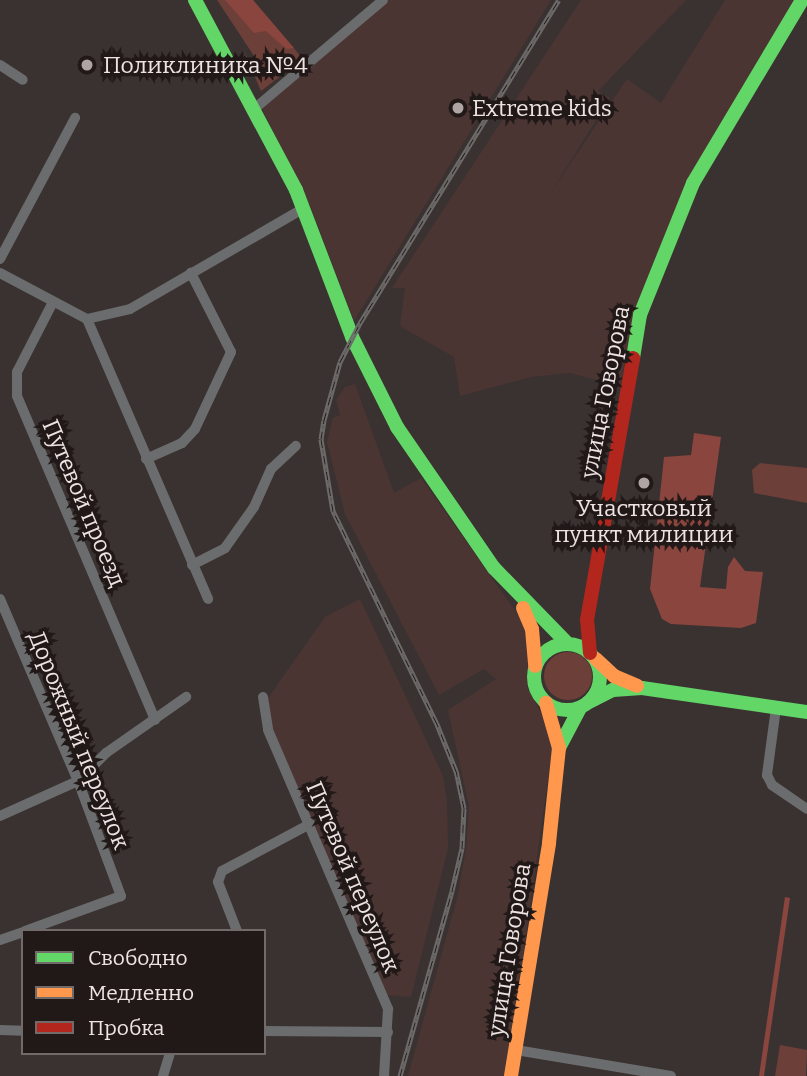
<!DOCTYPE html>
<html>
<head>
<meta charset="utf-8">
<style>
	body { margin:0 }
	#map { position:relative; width:807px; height:1076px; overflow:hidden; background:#3a3231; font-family:Bitter,serif }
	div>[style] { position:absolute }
	.built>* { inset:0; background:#4a3533 }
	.green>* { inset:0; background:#6d3f39 }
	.round { border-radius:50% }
	.forest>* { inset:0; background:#89453e }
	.street>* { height:10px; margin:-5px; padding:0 5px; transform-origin:5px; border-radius:5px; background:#6b6c6d }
	.fast>* { height:14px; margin:-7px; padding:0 7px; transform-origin:7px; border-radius:7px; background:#63d668 }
	.fast>.ring { margin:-7px; padding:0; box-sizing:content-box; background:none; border:14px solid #63d668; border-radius:50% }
	.slow>* { height:14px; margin:-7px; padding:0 7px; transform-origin:7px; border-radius:7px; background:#ff974d }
	.jam>* { height:14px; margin:-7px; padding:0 7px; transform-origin:7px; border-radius:7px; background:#b3261e }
	.rail>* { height:5px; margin-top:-2.5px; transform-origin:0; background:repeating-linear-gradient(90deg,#201918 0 8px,#6d6a6a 0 16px); box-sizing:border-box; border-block:2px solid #6d6a6a }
	.dots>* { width:19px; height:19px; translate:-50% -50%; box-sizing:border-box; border:4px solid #201918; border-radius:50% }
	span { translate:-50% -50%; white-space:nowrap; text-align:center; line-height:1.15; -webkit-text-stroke:7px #201918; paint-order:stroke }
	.poi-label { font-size:23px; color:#eee3e2 }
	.left { translate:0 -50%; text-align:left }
	.street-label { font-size:23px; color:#eee3e2 }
	.legend { position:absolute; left:21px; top:929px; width:245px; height:126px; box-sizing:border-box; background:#201918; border:2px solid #726a69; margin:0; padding:9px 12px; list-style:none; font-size:21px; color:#eee3e2 }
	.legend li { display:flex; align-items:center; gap:14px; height:35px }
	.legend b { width:35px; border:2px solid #726a69 }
</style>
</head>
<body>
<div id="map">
	<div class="built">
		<div style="clip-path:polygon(387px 0,551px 0,354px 321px,310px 205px,262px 109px)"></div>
		<div style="clip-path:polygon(581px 0,686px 0,598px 91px,610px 98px,550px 194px,627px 79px,661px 103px,725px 0,794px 0,687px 181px,634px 316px,620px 386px,570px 373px,531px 377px,460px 396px,454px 357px,400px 326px,405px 288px,392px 288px)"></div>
		<div style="clip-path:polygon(355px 384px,394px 493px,421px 478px,521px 619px,528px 643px,527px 687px,554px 737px,506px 1076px,408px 1076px,458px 895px,466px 849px,469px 806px,448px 710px,496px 679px,484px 669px,439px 695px,345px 514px,327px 442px,333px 418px,340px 415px,336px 400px,345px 387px)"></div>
		<div style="clip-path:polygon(360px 599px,443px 776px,447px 802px,448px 848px,411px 997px,385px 995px,272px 730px,268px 698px,325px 617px)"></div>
	</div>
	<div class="green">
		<div style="clip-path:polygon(217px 0,253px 0,303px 59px,261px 91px,242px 47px,251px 65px,258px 62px)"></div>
		<div style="clip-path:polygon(760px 463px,807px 468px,807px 503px,754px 493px,752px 470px)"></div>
		<div class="round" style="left:544px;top:652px;width:48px;height:48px"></div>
		<div style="clip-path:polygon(780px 1045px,807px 1050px,806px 1076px,775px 1076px)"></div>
	</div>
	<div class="forest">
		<div style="clip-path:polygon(225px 0,253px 0,294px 48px,286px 49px,266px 31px,254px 33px)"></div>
		<div style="clip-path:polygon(694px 433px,721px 437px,700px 587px,726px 589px,728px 567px,734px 557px,745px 571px,763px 572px,756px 623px,741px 628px,671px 624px,662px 619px,650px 589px,664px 457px,691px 455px)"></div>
		<div style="clip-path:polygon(785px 897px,790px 898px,764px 1076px,759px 1076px)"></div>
	</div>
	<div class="street">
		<div style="left:0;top:65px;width:27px;rotate:33deg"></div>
		<div style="left:253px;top:110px;width:170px;rotate:-40.2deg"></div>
		<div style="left:0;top:259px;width:160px;rotate:-62deg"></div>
		<div style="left:0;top:273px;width:98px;rotate:27.9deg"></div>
		<div style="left:87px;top:319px;width:305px;rotate:66.6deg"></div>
		<div style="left:53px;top:302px;width:79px;rotate:117.2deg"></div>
		<div style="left:17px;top:372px;width:24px;rotate:90deg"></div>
		<div style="left:17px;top:396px;width:352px;rotate:66.9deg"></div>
		<div style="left:87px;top:319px;width:44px;rotate:-13.1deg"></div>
		<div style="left:130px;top:309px;width:201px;rotate:-30.1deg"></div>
		<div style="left:146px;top:459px;width:39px;rotate:-24deg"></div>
		<div style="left:182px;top:443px;width:19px;rotate:-47deg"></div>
		<div style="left:195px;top:429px;width:85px;rotate:-64.9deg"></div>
		<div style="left:231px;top:352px;width:89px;rotate:-116.9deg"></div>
		<div style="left:192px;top:565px;width:37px;rotate:-27deg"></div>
		<div style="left:225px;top:548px;width:50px;rotate:-54.7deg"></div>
		<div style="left:254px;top:507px;width:42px;rotate:-65.9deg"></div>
		<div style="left:271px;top:469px;width:34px;rotate:-43deg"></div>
		<div style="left:0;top:599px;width:198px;rotate:66.8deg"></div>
		<div style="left:78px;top:781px;width:123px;rotate:69.5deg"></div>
		<div style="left:121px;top:896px;width:102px;rotate:160deg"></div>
		<div style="left:263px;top:697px;width:33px;rotate:81deg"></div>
		<div style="left:268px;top:730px;width:304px;rotate:66.7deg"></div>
		<div style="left:388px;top:1009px;width:67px;rotate:93.4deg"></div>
		<div style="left:776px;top:708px;width:68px;rotate:97.7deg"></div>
		<div style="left:767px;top:775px;width:11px;rotate:63deg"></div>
		<div style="left:772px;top:785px;width:42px;rotate:34.4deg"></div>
		<div style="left:0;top:816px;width:85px;rotate:-24.2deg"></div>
		<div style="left:78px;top:781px;width:40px;rotate:-45deg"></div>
		<div style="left:106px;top:753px;width:98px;rotate:-35deg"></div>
		<div style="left:237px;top:931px;width:53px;rotate:-111.2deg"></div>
		<div style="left:218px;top:882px;width:12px;rotate:-70deg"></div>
		<div style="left:222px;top:871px;width:100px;rotate:-28.1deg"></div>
		<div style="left:0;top:940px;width:24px;rotate:-19deg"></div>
		<div style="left:0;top:1030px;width:23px;rotate:2deg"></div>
		<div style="left:264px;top:1031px;width:124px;rotate:0.5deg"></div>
		<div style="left:516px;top:1050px;width:157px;rotate:9.5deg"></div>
		<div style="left:163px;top:1076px;width:24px;rotate:-73deg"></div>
	</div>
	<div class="fast">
		<div style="left:195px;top:0;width:215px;rotate:62deg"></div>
		<div style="left:296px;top:190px;width:157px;rotate:69.1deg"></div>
		<div style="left:352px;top:337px;width:101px;rotate:63.4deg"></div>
		<div style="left:397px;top:427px;width:171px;rotate:55.5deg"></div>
		<div style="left:494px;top:568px;width:106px;rotate:45.8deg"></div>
		<div style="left:633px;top:358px;width:44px;rotate:-80.8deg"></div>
		<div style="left:640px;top:315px;width:142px;rotate:-68.1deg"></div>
		<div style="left:693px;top:183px;width:213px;rotate:-59.2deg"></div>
		<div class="ring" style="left:534px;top:644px;width:52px;height:52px"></div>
		<div style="left:589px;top:702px;width:27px;rotate:-27deg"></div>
		<div style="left:613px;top:690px;width:29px;rotate:-4deg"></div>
		<div style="left:642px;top:688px;width:167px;rotate:8.3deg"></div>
		<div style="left:560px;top:746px;width:43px;rotate:-62.2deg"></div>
	</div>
	<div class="slow">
		<div style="left:523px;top:608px;width:23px;rotate:67deg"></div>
		<div style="left:532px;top:629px;width:37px;rotate:85deg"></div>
		<div style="left:596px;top:659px;width:25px;rotate:43deg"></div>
		<div style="left:614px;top:676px;width:25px;rotate:23deg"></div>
		<div style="left:511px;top:1076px;width:236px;rotate:-80.7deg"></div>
		<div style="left:549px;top:843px;width:96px;rotate:-84deg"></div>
		<div style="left:559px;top:748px;width:47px;rotate:-106.1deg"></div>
	</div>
	<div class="jam">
		<div style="left:590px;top:653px;width:33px;rotate:-95deg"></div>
		<div style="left:587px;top:620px;width:266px;rotate:-80deg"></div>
	</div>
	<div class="rail">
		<div style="left:400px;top:1076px;width:192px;rotate:-74.3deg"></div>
		<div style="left:452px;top:891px;width:44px;rotate:-76.9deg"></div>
		<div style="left:462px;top:848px;width:40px;rotate:-87.1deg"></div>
		<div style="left:464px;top:808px;width:38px;rotate:-102deg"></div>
		<div style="left:456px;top:771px;width:51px;rotate:-112deg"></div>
		<div style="left:437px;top:724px;width:237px;rotate:-116deg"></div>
		<div style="left:333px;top:511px;width:73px;rotate:-99.5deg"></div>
		<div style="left:321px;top:439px;width:19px;rotate:-81deg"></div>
		<div style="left:324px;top:420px;width:60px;rotate:-74.6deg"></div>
		<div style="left:340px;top:362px;width:44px;rotate:-62.9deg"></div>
		<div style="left:360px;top:323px;width:379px;rotate:-58.4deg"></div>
	</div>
	<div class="dots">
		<div style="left:87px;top:65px;background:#afa5a4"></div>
		<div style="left:458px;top:108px;background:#afa5a4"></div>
		<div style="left:644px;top:483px;background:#afa5a4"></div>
	</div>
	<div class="poi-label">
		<span class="left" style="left:103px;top:65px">Поликлиника №4</span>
		<span class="left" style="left:472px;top:108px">Extreme kids</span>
		<span style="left:644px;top:521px">Участковый<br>пункт милиции</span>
	</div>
	<div class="street-label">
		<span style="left:605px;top:392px;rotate:-79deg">улица Говорова</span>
		<span style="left:84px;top:503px;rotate:67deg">Путевой проезд</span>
		<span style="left:79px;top:740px;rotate:68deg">Дорожный переулок</span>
		<span style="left:353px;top:877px;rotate:67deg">Путевой переулок</span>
		<span style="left:509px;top:950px;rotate:-81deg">улица Говорова</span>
	</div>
	<ul class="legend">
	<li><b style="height:9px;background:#63d668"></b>Свободно</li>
	<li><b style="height:9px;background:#ff974d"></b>Медленно</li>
	<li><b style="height:9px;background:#b3261e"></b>Пробка</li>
	</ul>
</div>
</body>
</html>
